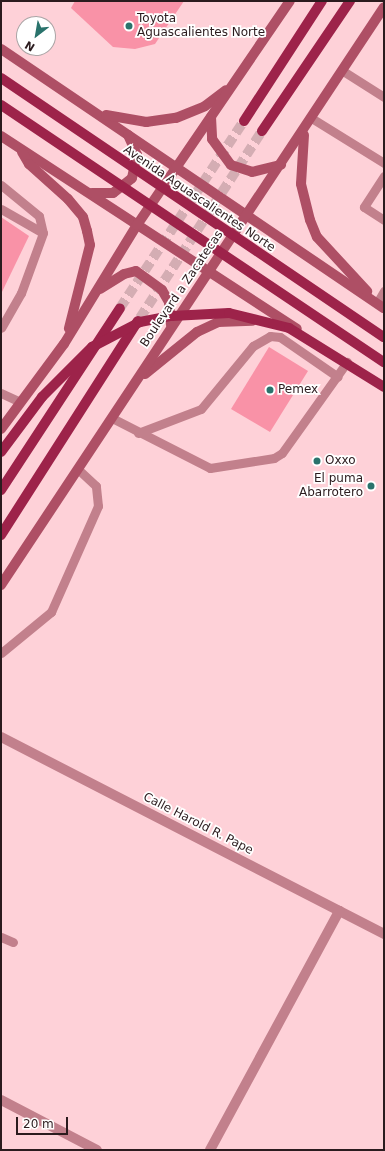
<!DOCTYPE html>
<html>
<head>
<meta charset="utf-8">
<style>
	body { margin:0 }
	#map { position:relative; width:385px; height:1151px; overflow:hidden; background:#fed1d8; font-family:"DejaVu Sans",sans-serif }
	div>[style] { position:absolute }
	.building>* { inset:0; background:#f992a7 }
	.primary-tunnel>* { height:10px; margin-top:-5px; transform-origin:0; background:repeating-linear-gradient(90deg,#d4adb3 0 10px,transparent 0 15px) }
	.service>* { height:9px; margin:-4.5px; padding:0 4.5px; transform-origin:4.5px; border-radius:4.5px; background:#c2808c }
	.minor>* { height:10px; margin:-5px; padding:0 5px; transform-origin:5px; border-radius:5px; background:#c2808c }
	.secondary>* { height:10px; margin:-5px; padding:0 5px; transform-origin:5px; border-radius:5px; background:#ae4f65 }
	.primary>* { height:10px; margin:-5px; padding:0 5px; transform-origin:5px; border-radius:5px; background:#9d234a }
	.primary-bridge>* { height:10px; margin:-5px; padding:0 5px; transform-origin:5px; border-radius:5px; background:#9d234a }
	.dots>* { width:11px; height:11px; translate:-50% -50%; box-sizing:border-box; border:2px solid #fff; border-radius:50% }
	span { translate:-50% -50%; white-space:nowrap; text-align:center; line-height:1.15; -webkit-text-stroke:3.5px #fff; paint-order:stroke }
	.poi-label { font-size:12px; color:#2b1b1e }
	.left { translate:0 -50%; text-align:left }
	.right { translate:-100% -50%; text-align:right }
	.street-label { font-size:12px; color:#2b1b1e }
	.frame { position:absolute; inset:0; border:2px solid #2b1b1e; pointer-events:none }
	.north { position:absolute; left:16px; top:16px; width:40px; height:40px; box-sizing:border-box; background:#fff; border:1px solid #aaa4a5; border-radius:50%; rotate:211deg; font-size:11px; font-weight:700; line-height:16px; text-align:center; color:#2b1b1e }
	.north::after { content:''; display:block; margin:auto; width:14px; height:18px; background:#2a736c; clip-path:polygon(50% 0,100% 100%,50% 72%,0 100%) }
	.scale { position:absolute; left:16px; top:1117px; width:52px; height:18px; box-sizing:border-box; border:2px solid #2b1b1e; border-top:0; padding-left:5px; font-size:12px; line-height:14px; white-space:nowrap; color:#2b1b1e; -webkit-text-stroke:3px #fff; paint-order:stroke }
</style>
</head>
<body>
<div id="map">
	<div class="building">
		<div style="clip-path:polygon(75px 1px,184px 1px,155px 44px,135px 49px,113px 47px,71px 8px)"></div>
		<div style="clip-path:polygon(1px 217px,29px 236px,1px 294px)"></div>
		<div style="clip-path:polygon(269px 347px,308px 371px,270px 432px,231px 409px)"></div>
	</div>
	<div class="primary-tunnel">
		<div style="left:120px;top:308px;width:224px;rotate:-56.5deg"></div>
		<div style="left:140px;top:318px;width:223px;rotate:-56.9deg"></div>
	</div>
	<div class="service">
		<div style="left:343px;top:71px;width:49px;rotate:32.4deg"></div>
		<div style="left:313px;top:119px;width:84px;rotate:31.8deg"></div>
		<div style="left:384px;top:176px;width:37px;rotate:123deg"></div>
		<div style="left:364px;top:207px;width:24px;rotate:33deg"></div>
		<div style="left:1px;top:185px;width:49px;rotate:39.2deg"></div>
		<div style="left:39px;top:216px;width:17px;rotate:77deg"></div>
		<div style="left:43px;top:233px;width:64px;rotate:110.1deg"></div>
		<div style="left:21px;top:293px;width:40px;rotate:119.7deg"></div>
		<div style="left:1px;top:209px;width:48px;rotate:29.7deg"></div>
		<div style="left:377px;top:303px;width:14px;rotate:-60deg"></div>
		<div style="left:1px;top:393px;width:21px;rotate:25deg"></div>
		<div style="left:112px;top:418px;width:110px;rotate:27deg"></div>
		<div style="left:210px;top:468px;width:65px;rotate:-8.9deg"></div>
		<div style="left:274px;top:458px;width:9px;rotate:-32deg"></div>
		<div style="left:282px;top:453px;width:112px;rotate:-54.5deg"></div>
		<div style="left:138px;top:433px;width:67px;rotate:-20.9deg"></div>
		<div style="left:201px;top:409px;width:82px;rotate:-50.5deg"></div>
		<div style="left:253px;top:346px;width:20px;rotate:-30deg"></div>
		<div style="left:270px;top:336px;width:10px;rotate:6deg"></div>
		<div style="left:280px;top:337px;width:70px;rotate:34.6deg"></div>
		<div style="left:1px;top:653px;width:65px;rotate:-39.4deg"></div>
		<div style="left:51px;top:612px;width:116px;rotate:-66.1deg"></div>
		<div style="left:98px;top:506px;width:20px;rotate:-96deg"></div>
		<div style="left:96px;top:486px;width:25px;rotate:-137deg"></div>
		<div style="left:1px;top:937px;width:13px;rotate:23deg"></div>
	</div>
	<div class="minor">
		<div style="left:1px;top:737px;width:431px;rotate:27.2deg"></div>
		<div style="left:1px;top:1100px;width:108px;rotate:27.5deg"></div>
		<div style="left:210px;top:1150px;width:272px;rotate:-61.6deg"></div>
	</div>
	<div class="secondary">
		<div style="left:1px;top:49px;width:462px;rotate:34.1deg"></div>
		<div style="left:106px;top:115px;width:41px;rotate:9.9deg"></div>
		<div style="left:146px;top:122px;width:30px;rotate:-8deg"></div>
		<div style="left:176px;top:118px;width:31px;rotate:-22deg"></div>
		<div style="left:205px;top:106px;width:26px;rotate:-37deg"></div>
		<div style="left:211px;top:117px;width:22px;rotate:87deg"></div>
		<div style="left:212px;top:139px;width:32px;rotate:54deg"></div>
		<div style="left:231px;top:165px;width:22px;rotate:18deg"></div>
		<div style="left:252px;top:172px;width:30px;rotate:-14deg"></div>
		<div style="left:304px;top:135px;width:49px;rotate:93.5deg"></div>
		<div style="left:301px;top:184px;width:37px;rotate:76deg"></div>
		<div style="left:310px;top:220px;width:18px;rotate:68deg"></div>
		<div style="left:317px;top:237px;width:74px;rotate:47.2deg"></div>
		<div style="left:1px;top:136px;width:353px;rotate:33.1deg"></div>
		<div style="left:22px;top:152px;width:14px;rotate:60deg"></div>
		<div style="left:29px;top:164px;width:52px;rotate:41.9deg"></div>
		<div style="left:68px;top:199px;width:23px;rotate:50deg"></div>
		<div style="left:83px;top:217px;width:15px;rotate:74deg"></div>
		<div style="left:87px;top:231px;width:14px;rotate:78deg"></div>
		<div style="left:90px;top:245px;width:86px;rotate:104.2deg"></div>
		<div style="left:92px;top:193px;width:21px"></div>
		<div style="left:113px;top:193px;width:24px;rotate:-38deg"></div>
		<div style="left:132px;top:178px;width:24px;rotate:-78deg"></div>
		<div style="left:137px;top:155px;width:22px;rotate:-114deg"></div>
		<div style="left:100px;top:289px;width:28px;rotate:-32deg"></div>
		<div style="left:124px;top:274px;width:12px;rotate:-14deg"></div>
		<div style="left:136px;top:271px;width:32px;rotate:36deg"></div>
		<div style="left:162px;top:290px;width:14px;rotate:60deg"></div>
		<div style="left:169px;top:302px;width:23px;rotate:85deg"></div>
		<div style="left:145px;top:374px;width:67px;rotate:-38.9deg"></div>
		<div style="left:197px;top:332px;width:23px;rotate:-25deg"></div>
		<div style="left:218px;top:322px;width:34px;rotate:-2deg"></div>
		<div style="left:1px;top:429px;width:106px;rotate:-53.5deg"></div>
		<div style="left:64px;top:344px;width:140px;rotate:-58.5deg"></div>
		<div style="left:137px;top:225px;width:271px;rotate:-55.7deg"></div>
		<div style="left:1px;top:585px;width:693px;rotate:-56.47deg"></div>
	</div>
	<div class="primary">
		<div style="left:244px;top:121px;width:143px;rotate:-57deg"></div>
		<div style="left:262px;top:131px;width:157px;rotate:-55.9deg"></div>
		<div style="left:1px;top:490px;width:217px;rotate:-56.8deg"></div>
		<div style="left:1px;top:535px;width:254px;rotate:-57.4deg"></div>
	</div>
	<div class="primary-bridge">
		<div style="left:1px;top:78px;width:462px;rotate:34.1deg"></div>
		<div style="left:1px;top:105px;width:461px;rotate:33.9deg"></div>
		<div style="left:1px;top:452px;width:69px;rotate:-53.3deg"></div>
		<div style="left:42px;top:397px;width:71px;rotate:-45deg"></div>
		<div style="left:92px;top:347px;width:54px;rotate:-27.5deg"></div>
		<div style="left:140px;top:322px;width:33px;rotate:-11deg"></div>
		<div style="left:172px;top:316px;width:57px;rotate:-3deg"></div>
		<div style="left:229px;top:313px;width:62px;rotate:14deg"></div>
		<div style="left:289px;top:328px;width:112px;rotate:31.8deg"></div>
	</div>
	<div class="dots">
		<div style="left:129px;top:26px;background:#2a736c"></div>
		<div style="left:270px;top:390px;background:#2a736c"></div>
		<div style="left:317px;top:461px;background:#2a736c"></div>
		<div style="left:371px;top:486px;background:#2a736c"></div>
	</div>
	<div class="poi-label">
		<span class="left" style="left:137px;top:26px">Toyota<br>Aguascalientes Norte</span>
		<span class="left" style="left:278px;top:390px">Pemex</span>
		<span class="left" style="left:325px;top:461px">Oxxo</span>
		<span class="right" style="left:363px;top:486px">El puma<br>Abarrotero</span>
	</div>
	<div class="street-label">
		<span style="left:199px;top:199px;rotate:34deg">Avenida Aguascalientes Norte</span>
		<span style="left:182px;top:289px;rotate:-56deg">Boulevard a Zacatecas</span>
		<span style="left:198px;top:824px;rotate:27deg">Calle Harold R. Pape</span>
	</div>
	<div class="frame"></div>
	<div class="north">N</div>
	<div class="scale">20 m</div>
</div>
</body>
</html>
